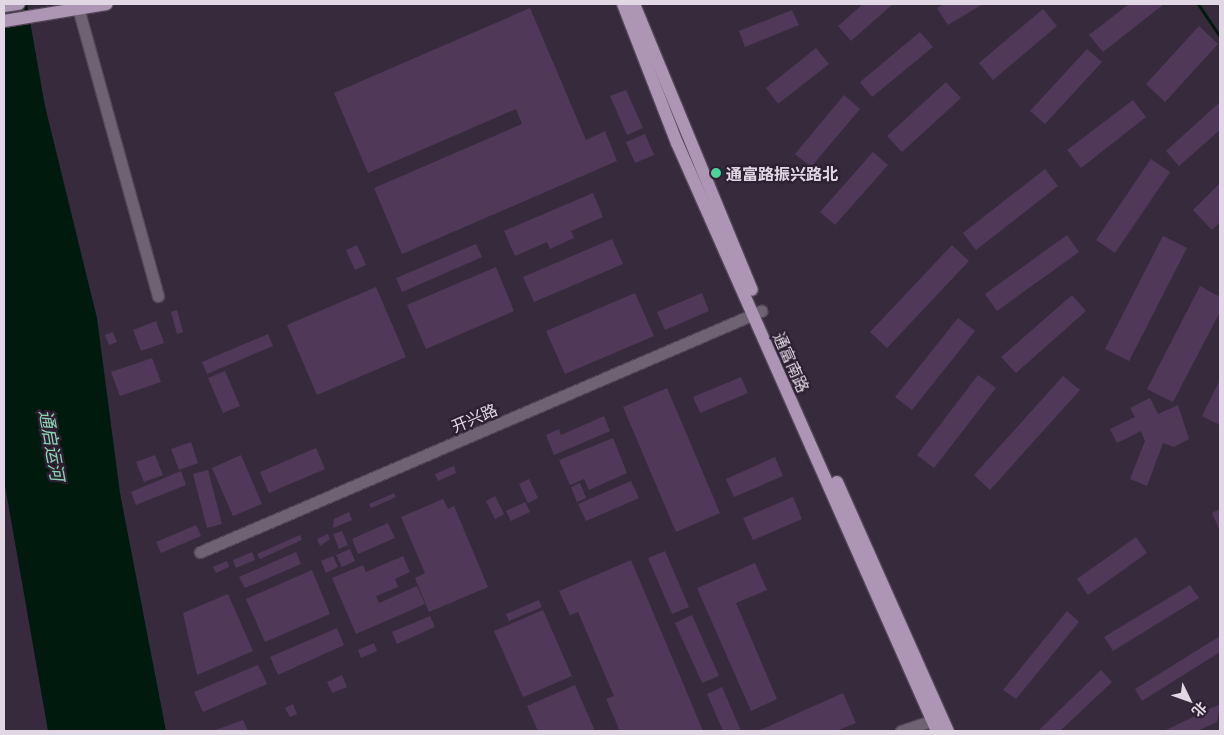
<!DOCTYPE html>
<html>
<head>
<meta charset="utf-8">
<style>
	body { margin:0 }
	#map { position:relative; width:1224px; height:735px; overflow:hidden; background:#382a3d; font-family:Georgia,"Noto Sans SC",serif }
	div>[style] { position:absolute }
	.water>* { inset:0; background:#001b0e }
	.stream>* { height:3px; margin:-1.5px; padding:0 1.5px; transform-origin:1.5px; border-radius:1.5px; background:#001b0e }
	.building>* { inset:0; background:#503858 }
	.roads { filter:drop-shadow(1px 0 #534658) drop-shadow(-1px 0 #534658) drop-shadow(0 1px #534658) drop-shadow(0 -1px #534658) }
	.minor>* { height:11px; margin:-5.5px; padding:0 5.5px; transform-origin:5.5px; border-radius:5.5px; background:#6f6373 }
	.major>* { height:12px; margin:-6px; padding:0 6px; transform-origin:6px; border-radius:6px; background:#ad95b4 }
	.dots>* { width:14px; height:14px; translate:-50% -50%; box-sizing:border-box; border:2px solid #2e2033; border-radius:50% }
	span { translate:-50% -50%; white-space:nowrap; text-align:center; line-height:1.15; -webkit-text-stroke:4.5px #2e2033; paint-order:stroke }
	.poi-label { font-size:16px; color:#e2d8e5; font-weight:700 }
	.left { translate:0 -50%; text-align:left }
	.street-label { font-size:16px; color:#e2d8e5 }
	.water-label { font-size:18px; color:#8bd5b0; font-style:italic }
	.frame { position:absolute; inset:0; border:5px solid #e2d8e5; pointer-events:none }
	.north { position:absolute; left:1164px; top:675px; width:50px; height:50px; -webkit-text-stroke:4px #2e2033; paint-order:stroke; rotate:132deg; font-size:14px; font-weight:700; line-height:20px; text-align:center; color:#e2d8e5 }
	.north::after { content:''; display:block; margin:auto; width:18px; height:22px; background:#e2d8e5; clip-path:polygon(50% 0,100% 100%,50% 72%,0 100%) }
</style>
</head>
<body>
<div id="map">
	<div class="water">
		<div style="clip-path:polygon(4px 4px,27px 4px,45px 106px,97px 318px,120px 493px,166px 731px,48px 731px,4px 480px)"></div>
	</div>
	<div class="stream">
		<div style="left:1198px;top:4px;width:40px;rotate:56deg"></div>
	</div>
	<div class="building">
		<div style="clip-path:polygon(863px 4px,893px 4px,851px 41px,838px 26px)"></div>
		<div style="clip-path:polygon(944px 4px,983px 4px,948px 25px,937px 8px)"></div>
		<div style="clip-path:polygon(1129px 4px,1164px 4px,1103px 52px,1089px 35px)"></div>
		<div style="clip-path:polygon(530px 8px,586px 140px,605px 131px,617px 161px,402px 254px,374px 188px,522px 124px,516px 109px,368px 173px,334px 93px)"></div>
		<div style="clip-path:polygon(1043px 9px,1057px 26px,993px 80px,979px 63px)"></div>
		<div style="clip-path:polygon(792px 10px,799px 25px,745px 47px,739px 31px)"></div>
		<div style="clip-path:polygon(1199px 26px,1218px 44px,1165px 102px,1146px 84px)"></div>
		<div style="clip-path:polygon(920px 32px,933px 47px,872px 97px,860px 82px)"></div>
		<div style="clip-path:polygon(816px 48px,829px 64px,778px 104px,766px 88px)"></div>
		<div style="clip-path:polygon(1087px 49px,1102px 62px,1045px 124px,1030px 111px)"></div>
		<div style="clip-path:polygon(946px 82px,961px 98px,902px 152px,887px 136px)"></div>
		<div style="clip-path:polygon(626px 90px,643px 128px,627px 135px,610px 96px)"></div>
		<div style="clip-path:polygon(844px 95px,860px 109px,811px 167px,795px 154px)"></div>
		<div style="clip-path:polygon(1133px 100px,1146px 117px,1081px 168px,1067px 150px)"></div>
		<div style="clip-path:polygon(1220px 102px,1220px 130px,1179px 166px,1166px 151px)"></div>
		<div style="clip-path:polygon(645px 134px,654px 155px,635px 163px,626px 142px)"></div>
		<div style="clip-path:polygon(873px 152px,888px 165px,835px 225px,820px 212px)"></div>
		<div style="clip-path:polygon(1151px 159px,1170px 172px,1115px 253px,1096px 240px)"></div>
		<div style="clip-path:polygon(1045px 169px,1058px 186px,976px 250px,963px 233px)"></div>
		<div style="clip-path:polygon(1220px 183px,1220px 222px,1212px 230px,1193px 210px)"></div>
		<div style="clip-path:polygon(593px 193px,603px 217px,571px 231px,574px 238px,550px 249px,547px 242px,515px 256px,504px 231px)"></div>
		<div style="clip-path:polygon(1067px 235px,1079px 252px,997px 311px,985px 294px)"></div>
		<div style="clip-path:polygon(1163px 236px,1187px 248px,1129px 361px,1105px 349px)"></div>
		<div style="clip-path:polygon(612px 239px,623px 264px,534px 302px,523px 277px)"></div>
		<div style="clip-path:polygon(476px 244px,482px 257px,402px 292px,396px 278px)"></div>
		<div style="clip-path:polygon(357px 245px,366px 265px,355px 270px,346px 250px)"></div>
		<div style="clip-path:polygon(952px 245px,969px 261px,887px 348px,870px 332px)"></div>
		<div style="clip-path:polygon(496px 267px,514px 311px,426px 349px,407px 305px)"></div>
		<div style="clip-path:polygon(1200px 286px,1220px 297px,1220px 312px,1173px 402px,1147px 389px)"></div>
		<div style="clip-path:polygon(376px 287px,406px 357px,317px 395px,287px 325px)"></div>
		<div style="clip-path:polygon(635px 293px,654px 336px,565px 374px,546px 331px)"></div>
		<div style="clip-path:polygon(702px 293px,709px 311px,665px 330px,657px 312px)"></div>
		<div style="clip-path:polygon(1072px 295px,1086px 311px,1016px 373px,1001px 357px)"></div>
		<div style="clip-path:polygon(177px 310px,183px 332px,177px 334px,171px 312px)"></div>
		<div style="clip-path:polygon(958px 318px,975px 331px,912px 410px,895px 397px)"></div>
		<div style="clip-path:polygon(156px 321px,164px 343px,141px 351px,133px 330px)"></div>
		<div style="clip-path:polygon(113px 332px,117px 342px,109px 345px,105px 335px)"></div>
		<div style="clip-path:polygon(268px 334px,273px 346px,207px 374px,202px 362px)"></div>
		<div style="clip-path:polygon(152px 358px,161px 382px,120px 396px,111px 372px)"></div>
		<div style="clip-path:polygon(225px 371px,240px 406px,223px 413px,208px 378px)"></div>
		<div style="clip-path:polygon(978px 375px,996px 388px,934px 468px,917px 455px)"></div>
		<div style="clip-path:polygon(1063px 376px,1080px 390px,990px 490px,974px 475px)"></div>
		<div style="clip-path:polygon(741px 377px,748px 393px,700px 413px,693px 397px)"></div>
		<div style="clip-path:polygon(1220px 380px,1220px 425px,1202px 416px)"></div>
		<div style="clip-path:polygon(667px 388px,720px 513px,676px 532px,623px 407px)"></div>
		<div style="clip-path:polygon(1150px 398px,1158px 414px,1178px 405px,1189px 439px,1174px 447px,1163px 443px,1147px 486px,1130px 479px,1145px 441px,1141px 431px,1117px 443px,1110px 429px,1135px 417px,1130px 408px)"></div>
		<div style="clip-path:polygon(604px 416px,610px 431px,554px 455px,546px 435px,559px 429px,561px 435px)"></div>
		<div style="clip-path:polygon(613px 438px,627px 473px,589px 490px,584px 479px,570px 485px,559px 460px)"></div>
		<div style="clip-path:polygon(191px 442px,198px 463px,179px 470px,171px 449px)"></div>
		<div style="clip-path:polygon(316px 448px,325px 469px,269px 493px,260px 472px)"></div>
		<div style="clip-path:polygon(155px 455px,163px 475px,144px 482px,136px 462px)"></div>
		<div style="clip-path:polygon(241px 455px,262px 504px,233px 516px,212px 468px)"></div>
		<div style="clip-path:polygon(775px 457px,783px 476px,734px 497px,726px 479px)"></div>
		<div style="clip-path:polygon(454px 466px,456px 473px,438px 481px,435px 474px)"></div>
		<div style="clip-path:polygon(208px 470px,222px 524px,207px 528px,193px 474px)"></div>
		<div style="clip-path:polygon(181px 471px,186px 485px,136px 505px,131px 492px)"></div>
		<div style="clip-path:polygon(529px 479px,538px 498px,528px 503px,519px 484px)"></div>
		<div style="clip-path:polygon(631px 481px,639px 498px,586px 521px,578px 504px)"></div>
		<div style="clip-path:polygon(580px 483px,586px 498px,577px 502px,571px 487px)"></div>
		<div style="clip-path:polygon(394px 493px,396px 497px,371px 508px,369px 504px)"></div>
		<div style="clip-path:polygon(495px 496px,504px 514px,495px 519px,486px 501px)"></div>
		<div style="clip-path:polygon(793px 497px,802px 519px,753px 540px,743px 518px)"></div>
		<div style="clip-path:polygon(443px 499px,448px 509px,454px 506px,488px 587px,429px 612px,415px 578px,425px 573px,401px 517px)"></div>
		<div style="clip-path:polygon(525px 502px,530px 512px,511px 521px,506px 511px)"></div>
		<div style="clip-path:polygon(1220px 509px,1220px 531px,1212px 513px)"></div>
		<div style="clip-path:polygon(349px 512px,352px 520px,333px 528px,334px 519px)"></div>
		<div style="clip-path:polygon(388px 523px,395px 538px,358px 554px,352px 539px)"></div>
		<div style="clip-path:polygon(196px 525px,201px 536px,161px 553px,156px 542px)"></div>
		<div style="clip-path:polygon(342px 531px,348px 545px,339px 549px,333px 534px)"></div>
		<div style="clip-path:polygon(328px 534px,330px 539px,320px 546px,317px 539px)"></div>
		<div style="clip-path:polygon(300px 535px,302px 540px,260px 559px,257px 554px)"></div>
		<div style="clip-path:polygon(1136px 537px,1147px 553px,1088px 595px,1077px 579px)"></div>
		<div style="clip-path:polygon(350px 549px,355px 561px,342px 567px,336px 555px)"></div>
		<div style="clip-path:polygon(665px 551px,689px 607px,672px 614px,648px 558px)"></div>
		<div style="clip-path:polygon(252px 552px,255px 560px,236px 568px,233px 560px)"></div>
		<div style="clip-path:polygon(296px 552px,301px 564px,245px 588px,239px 577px)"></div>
		<div style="clip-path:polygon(333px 556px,338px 567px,326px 573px,321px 561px)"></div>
		<div style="clip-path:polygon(403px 556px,410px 572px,395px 579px,398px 587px,376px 596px,379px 603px,417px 586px,425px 604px,356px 634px,332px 578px,363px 565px,366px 572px)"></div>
		<div style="clip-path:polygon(631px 560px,677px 669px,703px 731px,620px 731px,606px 699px,614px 696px,578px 612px,570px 615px,559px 591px)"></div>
		<div style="clip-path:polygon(227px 561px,229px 567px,216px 573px,213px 567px)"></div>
		<div style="clip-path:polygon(755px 563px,767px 590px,736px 603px,777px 699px,751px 711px,697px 588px)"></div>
		<div style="clip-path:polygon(312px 570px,330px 614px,265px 642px,246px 599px)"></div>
		<div style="clip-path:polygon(1190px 585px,1199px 598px,1113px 651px,1104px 637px)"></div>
		<div style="clip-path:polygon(228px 594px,253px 651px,197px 675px,183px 613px)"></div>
		<div style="clip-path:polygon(539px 600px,542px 607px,509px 621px,506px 614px)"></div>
		<div style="clip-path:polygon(543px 610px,572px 676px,523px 697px,494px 631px)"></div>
		<div style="clip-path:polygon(1067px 611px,1079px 622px,1016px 699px,1003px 690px)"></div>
		<div style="clip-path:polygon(692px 615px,719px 676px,702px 683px,675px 623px)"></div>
		<div style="clip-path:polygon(430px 616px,435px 627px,397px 644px,392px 632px)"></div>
		<div style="clip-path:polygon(337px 628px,344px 645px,278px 675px,270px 657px)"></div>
		<div style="clip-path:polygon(1220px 636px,1220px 652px,1142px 701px,1135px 689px)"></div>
		<div style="clip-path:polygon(374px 643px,377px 651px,361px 658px,358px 650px)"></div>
		<div style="clip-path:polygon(258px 665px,267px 684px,203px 712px,194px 692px)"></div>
		<div style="clip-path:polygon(1101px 670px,1112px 682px,1060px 731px,1038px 731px)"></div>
		<div style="clip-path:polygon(342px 675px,347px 687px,332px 693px,327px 682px)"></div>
		<div style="clip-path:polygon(575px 685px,595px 731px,538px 731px,527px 706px)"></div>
		<div style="clip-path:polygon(722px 687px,741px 731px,723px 731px,707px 694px)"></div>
		<div style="clip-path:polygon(843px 693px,856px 723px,836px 731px,758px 731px)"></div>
		<div style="clip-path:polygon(293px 704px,297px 714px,290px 717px,285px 708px)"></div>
		<div style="clip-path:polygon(1220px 704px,1217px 722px,1197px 731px,1164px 731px)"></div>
		<div style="clip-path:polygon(243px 720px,248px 731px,213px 731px)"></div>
	</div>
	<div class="roads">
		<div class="minor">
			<div style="left:77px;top:4px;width:303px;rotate:74.5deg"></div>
			<div style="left:200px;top:552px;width:611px;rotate:-23.25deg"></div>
			<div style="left:901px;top:731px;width:41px;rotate:-18.4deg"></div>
		</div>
		<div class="major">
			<div style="left:623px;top:4px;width:149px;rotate:68.8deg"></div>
			<div style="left:677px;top:143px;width:643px;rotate:66.15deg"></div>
			<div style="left:634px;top:4px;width:309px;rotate:67.6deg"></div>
			<div style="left:4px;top:6px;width:15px;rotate:-8deg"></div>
			<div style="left:4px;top:21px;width:104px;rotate:-9.4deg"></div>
			<div style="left:837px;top:482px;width:273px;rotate:66deg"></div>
		</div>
	</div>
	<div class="dots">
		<div style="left:716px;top:173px;background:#4cd39a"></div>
	</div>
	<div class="poi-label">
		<span class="left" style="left:726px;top:173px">通富路振兴路北</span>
	</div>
	<div class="street-label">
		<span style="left:792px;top:362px;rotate:66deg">通富南路</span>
		<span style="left:474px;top:417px;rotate:-23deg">开兴路</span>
	</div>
	<div class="water-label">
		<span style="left:53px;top:445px;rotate:80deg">通启运河</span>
	</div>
	<div class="frame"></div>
	<div class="north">北</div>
</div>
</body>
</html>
